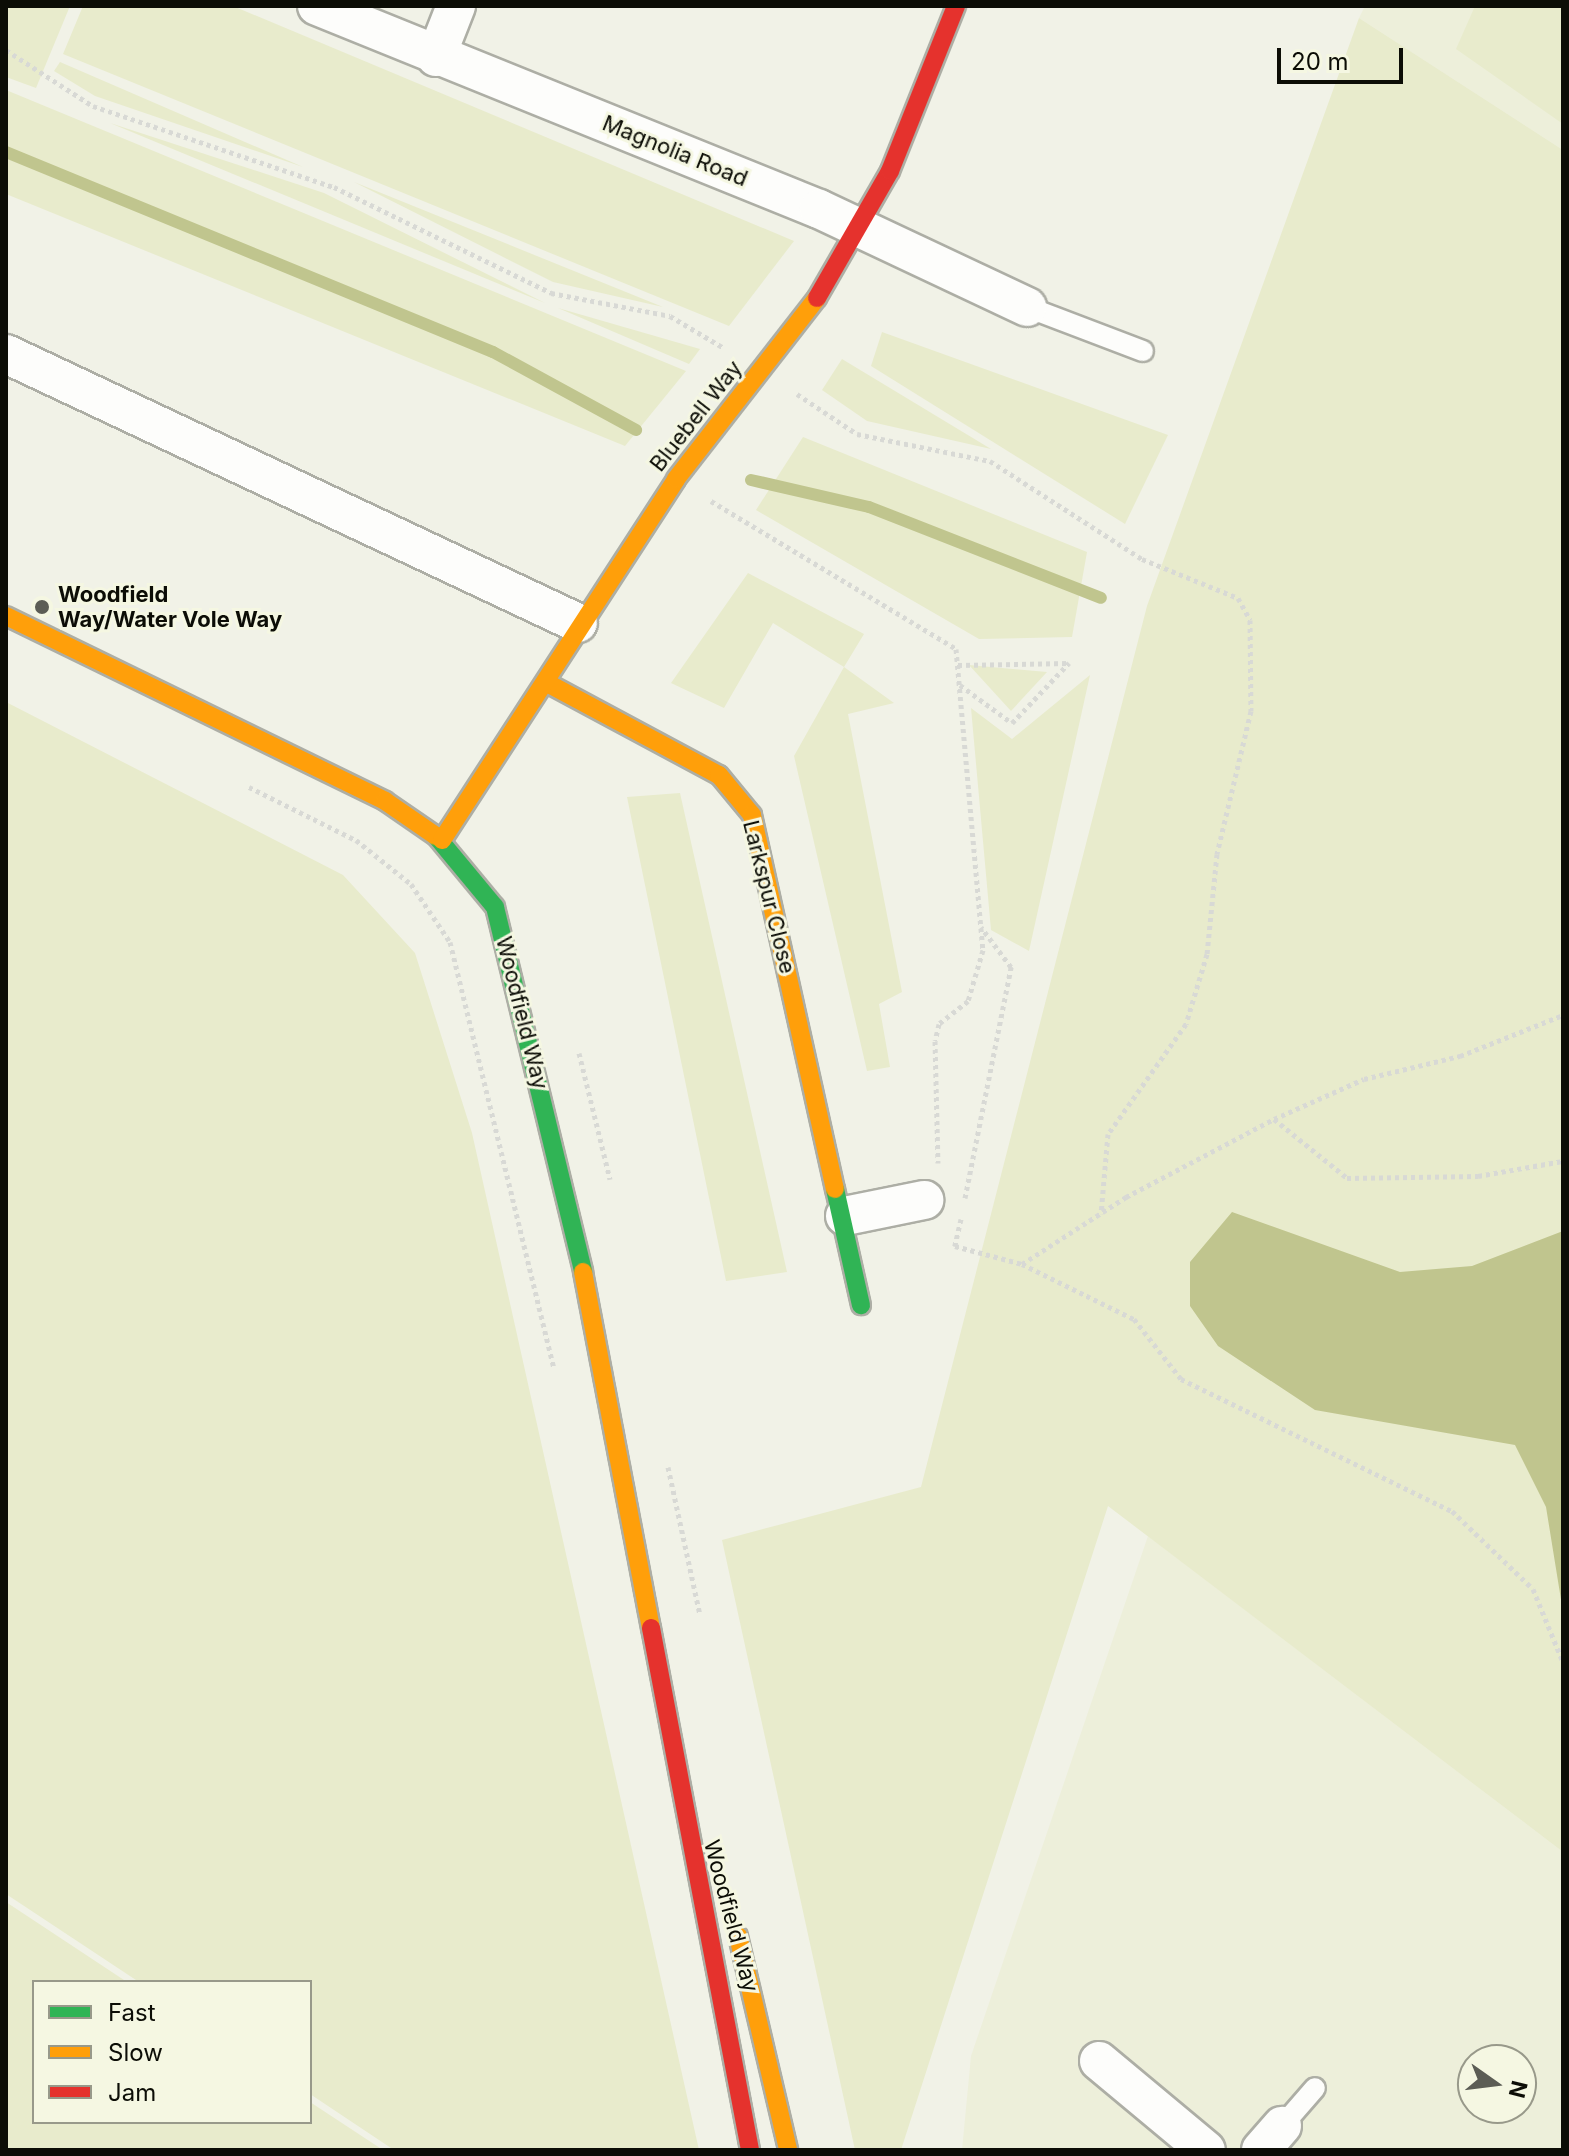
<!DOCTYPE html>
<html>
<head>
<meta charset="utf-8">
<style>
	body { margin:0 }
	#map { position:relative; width:1569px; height:2156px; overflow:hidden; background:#f1f2e7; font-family:Inter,sans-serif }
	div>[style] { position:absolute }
	.built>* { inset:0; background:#edefda }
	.green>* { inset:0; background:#e8ebcc }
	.water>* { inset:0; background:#c0c58e }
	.stream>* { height:12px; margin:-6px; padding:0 6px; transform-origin:6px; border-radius:6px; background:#c0c58e }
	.path>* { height:5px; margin-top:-2.5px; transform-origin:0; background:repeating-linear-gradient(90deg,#d8d9d5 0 4px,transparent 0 8px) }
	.roads { filter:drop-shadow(2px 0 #adaea5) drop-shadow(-2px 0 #adaea5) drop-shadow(0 2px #adaea5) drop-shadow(0 -2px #adaea5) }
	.lane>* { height:20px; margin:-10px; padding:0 10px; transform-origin:10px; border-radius:10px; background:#fdfdfb }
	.street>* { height:38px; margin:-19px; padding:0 19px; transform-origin:19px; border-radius:19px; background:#fdfdfb }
	.fast>* { height:18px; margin:-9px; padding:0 9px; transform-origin:9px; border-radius:9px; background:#30b455 }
	.slow>* { height:18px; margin:-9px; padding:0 9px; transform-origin:9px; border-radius:9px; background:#ff9f0a }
	.jam>* { height:18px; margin:-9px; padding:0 9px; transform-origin:9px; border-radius:9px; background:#e5322d }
	.dots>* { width:22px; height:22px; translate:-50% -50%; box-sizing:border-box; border:4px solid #f5f7e2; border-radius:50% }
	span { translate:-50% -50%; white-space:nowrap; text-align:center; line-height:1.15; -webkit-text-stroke:6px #f5f7e2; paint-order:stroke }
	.street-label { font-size:22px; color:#0c0d06 }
	.poi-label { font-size:22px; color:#0c0d06; font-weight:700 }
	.left { translate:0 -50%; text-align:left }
	.frame { position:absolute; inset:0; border:8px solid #0c0d06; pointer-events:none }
	.legend { position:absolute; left:32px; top:1980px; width:280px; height:144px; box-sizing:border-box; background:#f5f7e2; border:2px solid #98998a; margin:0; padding:10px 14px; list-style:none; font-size:24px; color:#0c0d06 }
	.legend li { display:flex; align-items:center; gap:16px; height:40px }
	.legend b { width:40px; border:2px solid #98998a }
	.north { position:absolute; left:1457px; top:2044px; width:80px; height:80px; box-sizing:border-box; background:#f5f7e2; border:2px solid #98998a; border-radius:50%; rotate:104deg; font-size:22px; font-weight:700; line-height:32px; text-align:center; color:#0c0d06 }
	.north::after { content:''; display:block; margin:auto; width:28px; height:36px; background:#5c5d55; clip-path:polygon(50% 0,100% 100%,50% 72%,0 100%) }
	.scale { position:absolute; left:1277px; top:48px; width:126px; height:36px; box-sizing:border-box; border:4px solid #0c0d06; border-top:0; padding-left:10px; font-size:24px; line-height:28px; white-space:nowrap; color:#0c0d06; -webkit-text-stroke:6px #f5f7e2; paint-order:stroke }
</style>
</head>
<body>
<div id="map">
	<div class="built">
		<div style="clip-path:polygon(1365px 6px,1563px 6px,1563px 150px,1359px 18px)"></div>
		<div style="clip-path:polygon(evenodd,1148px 1536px,1563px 1852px,1563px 2150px,962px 2150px,971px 2056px,1148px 1536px,1473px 2060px,1521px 2060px,1521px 2108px,1473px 2108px,1473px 2060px)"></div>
	</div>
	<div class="green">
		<div style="clip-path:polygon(6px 6px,70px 6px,36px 88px,6px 77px)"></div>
		<div style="clip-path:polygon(83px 6px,233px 6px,794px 241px,729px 326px,63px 54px)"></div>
		<div style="clip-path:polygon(1475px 6px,1563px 6px,1563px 124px,1456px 49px)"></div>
		<div style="clip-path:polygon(1359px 18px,1563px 150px,1563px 1852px,1108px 1506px,901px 2150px,855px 2150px,722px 1540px,921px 1487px,1147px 606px)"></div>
		<div style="clip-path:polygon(60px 62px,303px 167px,95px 96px,54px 71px)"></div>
		<div style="clip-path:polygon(6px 90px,686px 371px,625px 446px,6px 194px)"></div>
		<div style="clip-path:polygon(110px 123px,324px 193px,545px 303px)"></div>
		<div style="clip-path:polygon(354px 182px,663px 307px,553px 282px)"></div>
		<div style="clip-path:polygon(558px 308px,700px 349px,689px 364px)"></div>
		<div style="clip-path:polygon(882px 332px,1168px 435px,1125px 524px,871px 366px)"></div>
		<div style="clip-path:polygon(842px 359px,991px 449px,867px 421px,822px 390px)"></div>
		<div style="clip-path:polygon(803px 437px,1087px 552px,1072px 637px,979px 639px,756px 510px)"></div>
		<div style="clip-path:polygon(748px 573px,864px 634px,844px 667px,894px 703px,848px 714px,902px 992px,879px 1004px,890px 1067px,867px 1071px,794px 756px,844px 667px,773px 623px,724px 708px,671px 683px)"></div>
		<div style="clip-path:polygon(969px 665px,1047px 672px,1011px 711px)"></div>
		<div style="clip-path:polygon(1090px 675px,1029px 951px,991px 930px,971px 708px,1012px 739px)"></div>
		<div style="clip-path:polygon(6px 702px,343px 875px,415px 953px,472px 1133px,699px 2150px,394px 2150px,310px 2094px,310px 1982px,139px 1982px,6px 1894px)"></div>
		<div style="clip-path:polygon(680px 793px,787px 1272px,726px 1281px,627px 797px)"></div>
		<div style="clip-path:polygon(6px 1902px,127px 1982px,34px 1982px,34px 2122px,310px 2122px,310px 2102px,383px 2150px,6px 2150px)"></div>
	</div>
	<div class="water">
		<div style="clip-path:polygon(1232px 1212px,1400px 1272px,1472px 1266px,1563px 1231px,1563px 1612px,1546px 1507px,1515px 1445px,1315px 1410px,1218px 1346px,1190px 1306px,1190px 1262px)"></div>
	</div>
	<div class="stream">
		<div style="left:6px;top:152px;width:526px;rotate:22.33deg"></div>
		<div style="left:493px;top:352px;width:163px;rotate:28.6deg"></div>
		<div style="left:751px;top:480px;width:121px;rotate:12.9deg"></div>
		<div style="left:869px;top:507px;width:249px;rotate:21.4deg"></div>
	</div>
	<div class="path">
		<div style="left:6px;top:50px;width:103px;rotate:32.8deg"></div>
		<div style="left:93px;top:106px;width:254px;rotate:18.6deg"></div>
		<div style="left:334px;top:187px;width:242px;rotate:26deg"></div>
		<div style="left:551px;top:293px;width:121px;rotate:10.9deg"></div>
		<div style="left:670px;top:316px;width:63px;rotate:30.7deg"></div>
		<div style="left:797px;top:394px;width:72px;rotate:33.7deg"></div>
		<div style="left:857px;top:434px;width:136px;rotate:11.5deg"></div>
		<div style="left:990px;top:461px;width:181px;rotate:32.8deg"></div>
		<div style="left:1142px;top:559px;width:104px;rotate:22.1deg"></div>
		<div style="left:1238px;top:598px;width:25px;rotate:61deg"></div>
		<div style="left:1250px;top:620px;width:91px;rotate:89.4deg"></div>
		<div style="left:1251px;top:711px;width:147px;rotate:103.4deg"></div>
		<div style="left:1217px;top:854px;width:100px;rotate:95.7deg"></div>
		<div style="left:1207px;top:954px;width:73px;rotate:106.7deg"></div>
		<div style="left:1186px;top:1024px;width:135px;rotate:125.3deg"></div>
		<div style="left:1108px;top:1134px;width:80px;rotate:95deg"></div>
		<div style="left:711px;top:501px;width:286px;rotate:31.1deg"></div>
		<div style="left:956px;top:649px;width:302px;rotate:84.9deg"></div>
		<div style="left:983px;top:950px;width:53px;rotate:106.4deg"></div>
		<div style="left:968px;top:1001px;width:37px;rotate:142deg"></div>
		<div style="left:939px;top:1024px;width:17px;rotate:103deg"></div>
		<div style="left:935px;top:1041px;width:122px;rotate:88.6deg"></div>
		<div style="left:958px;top:665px;width:110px;rotate:-1deg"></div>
		<div style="left:960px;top:685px;width:64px;rotate:36.2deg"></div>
		<div style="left:1012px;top:723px;width:83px;rotate:-46.5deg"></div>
		<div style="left:249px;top:787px;width:119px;rotate:26.4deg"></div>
		<div style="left:356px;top:840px;width:70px;rotate:38.7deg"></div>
		<div style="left:411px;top:884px;width:70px;rotate:56.1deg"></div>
		<div style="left:450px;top:942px;width:439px;rotate:76.3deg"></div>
		<div style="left:579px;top:1053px;width:130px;rotate:76.2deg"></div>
		<div style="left:1274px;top:1119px;width:98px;rotate:-24deg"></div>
		<div style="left:1364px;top:1079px;width:99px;rotate:-13.5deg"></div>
		<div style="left:1460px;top:1056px;width:111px;rotate:-21.7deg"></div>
		<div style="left:965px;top:1198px;width:236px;rotate:-78.7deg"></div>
		<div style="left:1011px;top:967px;width:50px;rotate:-126.9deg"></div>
		<div style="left:961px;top:1219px;width:28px;rotate:103deg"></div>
		<div style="left:955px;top:1246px;width:69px;rotate:15deg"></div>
		<div style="left:1022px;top:1264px;width:124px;rotate:-32.8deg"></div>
		<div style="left:1126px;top:1197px;width:167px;rotate:-27.8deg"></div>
		<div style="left:1274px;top:1119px;width:94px;rotate:38.9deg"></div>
		<div style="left:1347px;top:1178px;width:131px;rotate:-0.9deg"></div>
		<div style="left:1478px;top:1176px;width:86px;rotate:-10deg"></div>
		<div style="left:1022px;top:1264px;width:125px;rotate:26.2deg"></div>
		<div style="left:1134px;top:1319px;width:76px;rotate:51.9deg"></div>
		<div style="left:1181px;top:1379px;width:301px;rotate:26deg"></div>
		<div style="left:1452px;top:1511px;width:112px;rotate:43.9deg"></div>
		<div style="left:1533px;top:1589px;width:79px;rotate:67.7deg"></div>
		<div style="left:668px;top:1467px;width:151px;rotate:77.8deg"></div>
	</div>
	<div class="roads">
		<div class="lane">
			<div style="left:1027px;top:307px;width:124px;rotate:20.8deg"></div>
			<div style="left:1282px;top:2126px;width:50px;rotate:-49deg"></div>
		</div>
		<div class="street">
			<div style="left:317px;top:6px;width:541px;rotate:22.02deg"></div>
			<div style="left:819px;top:209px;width:230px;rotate:25.2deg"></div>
			<div style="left:436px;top:57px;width:55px;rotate:-68.6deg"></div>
			<div style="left:6px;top:354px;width:632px;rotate:25.19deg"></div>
			<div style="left:845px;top:1216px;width:81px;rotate:-11.4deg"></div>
			<div style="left:1099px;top:2061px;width:139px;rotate:39.8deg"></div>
			<div style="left:1261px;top:2150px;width:32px;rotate:-49deg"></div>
		</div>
		<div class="fast">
			<div style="left:436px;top:836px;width:92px;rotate:50.3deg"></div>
			<div style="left:495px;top:907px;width:375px;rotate:76.4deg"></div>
			<div style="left:835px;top:1189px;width:119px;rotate:77.4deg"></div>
		</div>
		<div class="slow">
			<div style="left:6px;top:616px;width:422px;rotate:26deg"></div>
			<div style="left:385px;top:801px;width:62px;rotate:34.5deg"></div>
			<div style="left:549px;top:684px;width:193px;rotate:28.2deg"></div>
			<div style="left:719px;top:775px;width:52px;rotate:50.5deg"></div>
			<div style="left:752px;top:815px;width:383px;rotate:77.5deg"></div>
			<div style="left:442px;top:840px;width:430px;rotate:-57deg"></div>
			<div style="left:676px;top:479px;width:229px;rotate:-52.1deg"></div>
			<div style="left:583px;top:1272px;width:362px;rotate:79.2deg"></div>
			<div style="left:738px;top:1936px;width:220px;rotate:76.8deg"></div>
		</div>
		<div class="jam">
			<div style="left:817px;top:298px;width:146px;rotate:-60.1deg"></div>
			<div style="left:890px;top:171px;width:178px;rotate:-68.2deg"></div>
			<div style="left:651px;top:1628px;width:531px;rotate:79.26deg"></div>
		</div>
	</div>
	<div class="dots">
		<div style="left:42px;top:607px;background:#5c5d55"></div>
	</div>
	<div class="street-label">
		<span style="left:675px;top:151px;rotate:22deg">Magnolia Road</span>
		<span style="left:696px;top:416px;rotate:-52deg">Bluebell Way</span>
		<span style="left:769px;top:897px;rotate:76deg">Larkspur Close</span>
		<span style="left:522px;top:1013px;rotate:76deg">Woodfield Way</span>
		<span style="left:731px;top:1916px;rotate:75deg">Woodfield Way</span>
	</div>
	<div class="poi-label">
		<span class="left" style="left:58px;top:607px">Woodfield<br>Way/Water Vole Way</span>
	</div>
	<div class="frame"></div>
	<ul class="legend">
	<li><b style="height:10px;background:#30b455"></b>Fast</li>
	<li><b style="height:10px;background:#ff9f0a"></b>Slow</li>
	<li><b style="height:10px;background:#e5322d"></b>Jam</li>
	</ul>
	<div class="north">N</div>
	<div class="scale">20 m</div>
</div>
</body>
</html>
